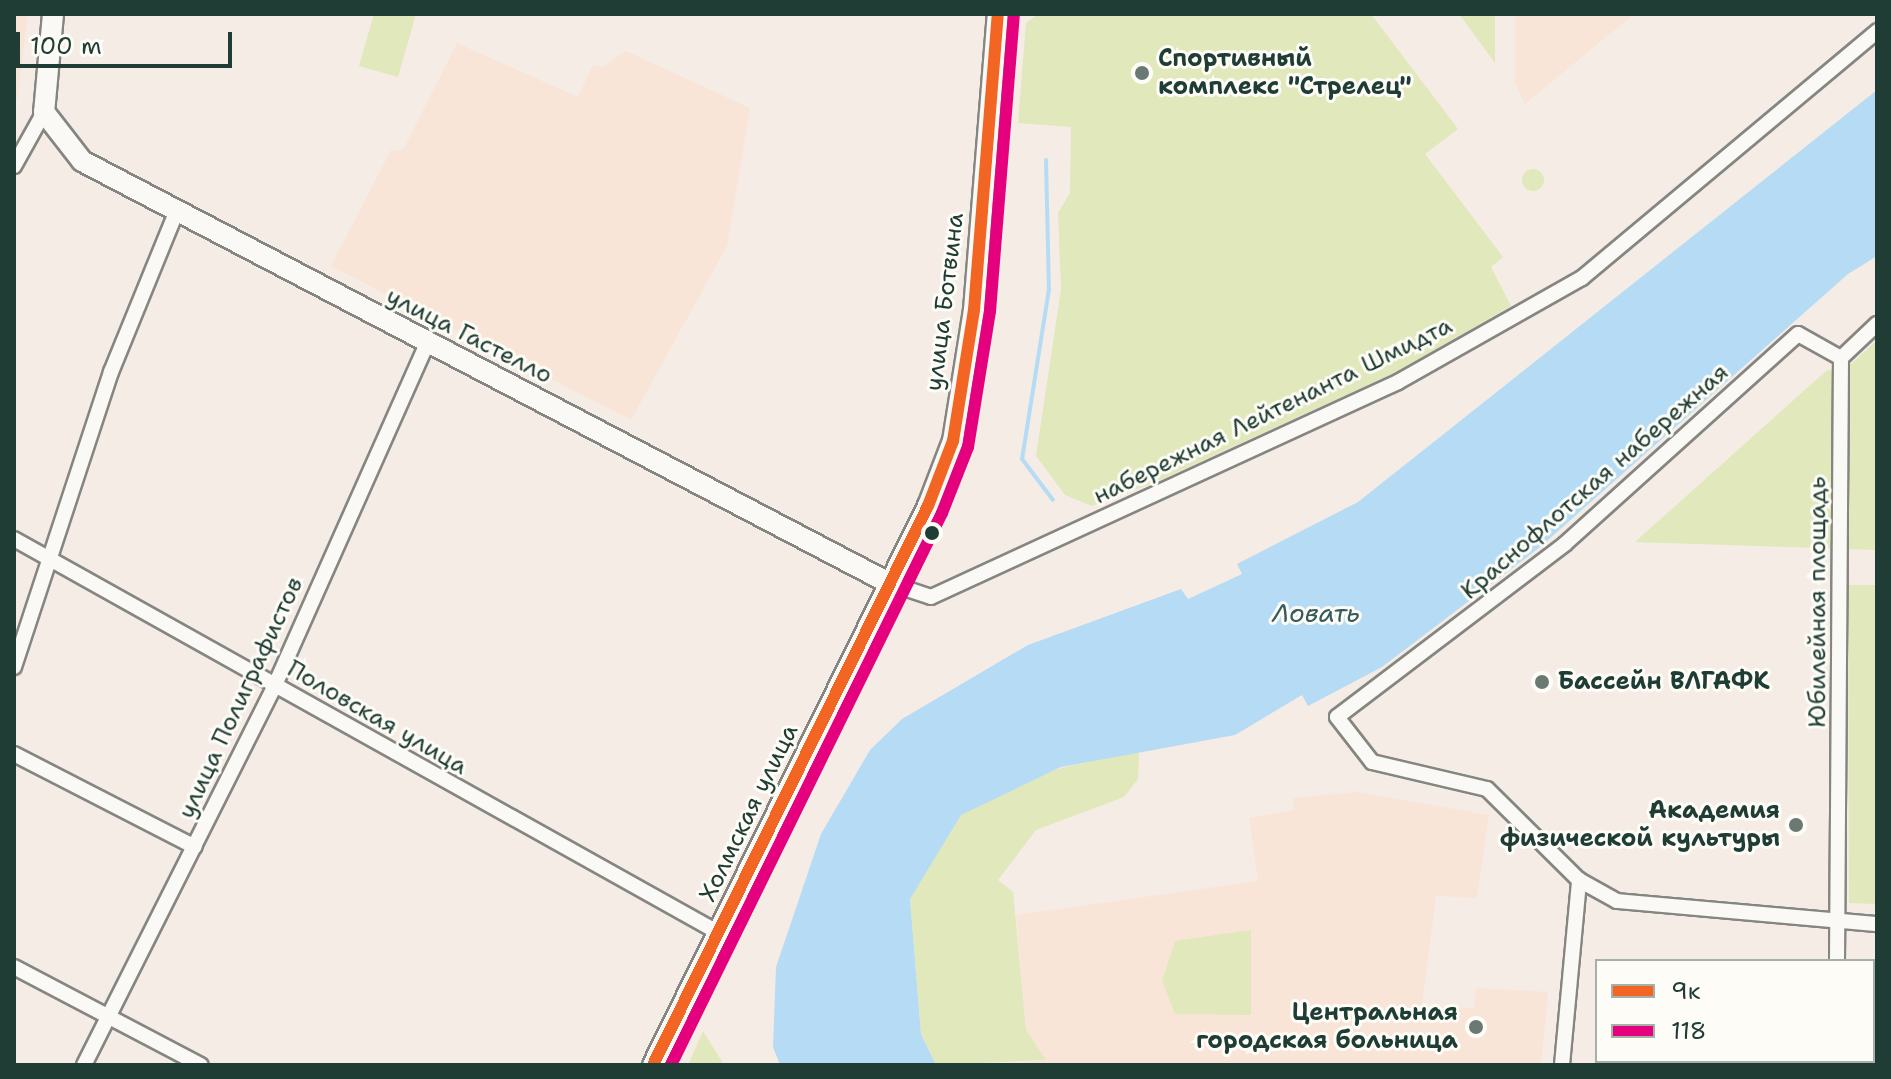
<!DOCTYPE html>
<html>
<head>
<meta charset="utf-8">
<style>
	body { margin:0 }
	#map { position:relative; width:1891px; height:1079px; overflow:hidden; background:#f5ece5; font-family:"Shantell Sans",sans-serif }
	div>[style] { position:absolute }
	.built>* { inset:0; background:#f8e5d8 }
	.green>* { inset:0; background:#e0e8bc }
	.round { border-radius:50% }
	.water>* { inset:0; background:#b5dcf4 }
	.stream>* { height:4px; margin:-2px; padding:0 2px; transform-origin:2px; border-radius:2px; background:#b5dcf4 }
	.roads { filter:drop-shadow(2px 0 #858681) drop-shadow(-2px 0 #858681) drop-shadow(0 2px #858681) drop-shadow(0 -2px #858681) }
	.minor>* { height:14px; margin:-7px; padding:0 7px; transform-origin:7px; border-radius:7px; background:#faf9f6 }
	.secondary>* { height:20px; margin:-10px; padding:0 10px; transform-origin:10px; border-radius:10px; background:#faf9f6 }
	.bus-1>* { height:12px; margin:-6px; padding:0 6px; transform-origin:6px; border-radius:6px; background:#f26522 }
	.bus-2>* { height:12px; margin:-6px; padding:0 6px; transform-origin:6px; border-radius:6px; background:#e5007d }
	.dots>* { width:22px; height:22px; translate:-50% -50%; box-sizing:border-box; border:4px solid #fdfcf7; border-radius:50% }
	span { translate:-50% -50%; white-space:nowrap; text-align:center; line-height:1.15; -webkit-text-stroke:6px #fdfcf7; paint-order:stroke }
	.poi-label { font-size:24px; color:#1f3d34; font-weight:700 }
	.left { translate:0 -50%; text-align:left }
	.right { translate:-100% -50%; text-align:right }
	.street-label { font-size:24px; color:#1f3d34 }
	.water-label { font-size:26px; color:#375b5c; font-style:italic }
	.frame { position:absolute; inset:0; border:16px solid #1f3d34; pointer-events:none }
	.legend { position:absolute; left:1595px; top:959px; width:280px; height:104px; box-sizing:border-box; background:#fdfcf7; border:2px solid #a4b0a9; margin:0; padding:10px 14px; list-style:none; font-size:24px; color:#1f3d34 }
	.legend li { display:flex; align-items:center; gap:16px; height:40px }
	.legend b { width:40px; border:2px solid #a4b0a9 }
	.scale { position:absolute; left:16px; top:32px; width:216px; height:36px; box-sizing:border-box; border:4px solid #1f3d34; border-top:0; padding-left:10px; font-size:24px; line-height:28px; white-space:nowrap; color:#1f3d34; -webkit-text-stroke:6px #fdfcf7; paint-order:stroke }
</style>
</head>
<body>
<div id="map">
	<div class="built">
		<div style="clip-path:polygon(14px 14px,28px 14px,17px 101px,14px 101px)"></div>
		<div style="clip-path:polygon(1515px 14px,1634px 14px,1525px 104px,1515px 83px)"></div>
		<div style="clip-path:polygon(457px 43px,578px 97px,593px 65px,603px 67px,626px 51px,750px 108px,727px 246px,631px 420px,331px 266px,391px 150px,403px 150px)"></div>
		<div style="clip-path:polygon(1357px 792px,1489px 815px,1477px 898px,1436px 896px,1422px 1006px,1474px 1008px,1476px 988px,1548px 992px,1541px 1065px,1001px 1065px,1045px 1060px,1026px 1030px,1016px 915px,1258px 881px,1249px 818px,1294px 810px,1293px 798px)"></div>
	</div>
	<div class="green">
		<div style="clip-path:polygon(374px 14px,416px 14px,398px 77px,359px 66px)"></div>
		<div style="clip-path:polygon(1038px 14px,1371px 14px,1458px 129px,1425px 154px,1503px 257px,1491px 267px,1511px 306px,1396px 372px,1158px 481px,1092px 506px,1065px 495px,1036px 456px,1061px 289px,1058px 213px,1070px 193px,1071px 127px,1018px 123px,1026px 23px)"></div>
		<div style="clip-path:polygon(1459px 14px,1495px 14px,1495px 63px)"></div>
		<div class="round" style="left:1522px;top:169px;width:22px;height:22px"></div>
		<div style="clip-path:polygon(1877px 340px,1877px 550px,1635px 542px,1826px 371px,1851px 364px)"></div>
		<div style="clip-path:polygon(1848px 585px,1877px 585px,1877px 904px,1849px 903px)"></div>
		<div style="clip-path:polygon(1139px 751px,1138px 779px,1124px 797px,1036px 830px,998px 880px,1013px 892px,1026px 1030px,1046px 1060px,936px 1065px,921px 1034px,910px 898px,939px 841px,961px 815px,999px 791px,1061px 768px)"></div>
		<div style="clip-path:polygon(1251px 930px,1251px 1015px,1175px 1014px,1162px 981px,1175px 941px)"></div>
		<div style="clip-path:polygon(703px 1031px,724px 1065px,688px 1065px)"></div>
	</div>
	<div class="water">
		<div style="clip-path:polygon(1877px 90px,1877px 256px,1848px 274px,1540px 547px,1382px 667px,1308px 706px,1302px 695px,1235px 735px,1061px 767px,961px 815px,910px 899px,921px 1034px,936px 1065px,780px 1065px,773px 1047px,776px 967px,821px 834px,870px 750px,902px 719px,1028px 645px,1181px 589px,1188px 599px,1242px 574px,1237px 564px,1358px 502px)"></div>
	</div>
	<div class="stream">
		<div style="left:1046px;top:160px;width:129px;rotate:88.7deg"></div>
		<div style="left:1049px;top:289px;width:172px;rotate:99deg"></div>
		<div style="left:1022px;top:459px;width:51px;rotate:52.9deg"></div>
	</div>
	<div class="roads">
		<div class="minor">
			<div style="left:14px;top:166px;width:62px;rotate:-60.9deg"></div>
			<div style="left:1841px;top:358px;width:49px;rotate:-150.8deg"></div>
			<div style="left:1798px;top:334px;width:314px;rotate:138deg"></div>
			<div style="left:1565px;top:544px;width:286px;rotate:142.8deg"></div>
			<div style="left:1337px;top:717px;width:57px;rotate:52.1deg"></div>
			<div style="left:1372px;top:762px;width:118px;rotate:13.2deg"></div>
			<div style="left:1487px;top:789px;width:129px;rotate:44.7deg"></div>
			<div style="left:1579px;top:880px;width:43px;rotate:28.9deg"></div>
			<div style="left:1617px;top:901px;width:261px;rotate:5.1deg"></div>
			<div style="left:1841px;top:358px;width:50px;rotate:-43.4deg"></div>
			<div style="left:14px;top:539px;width:808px;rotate:29.2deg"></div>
			<div style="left:889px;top:583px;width:44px;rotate:18.4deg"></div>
			<div style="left:931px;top:597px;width:514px;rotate:-24.72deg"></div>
			<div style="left:1398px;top:382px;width:211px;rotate:-29.5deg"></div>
			<div style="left:1582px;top:278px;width:385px;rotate:-39.9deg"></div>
			<div style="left:14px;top:667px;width:311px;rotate:-71.8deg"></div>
			<div style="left:111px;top:372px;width:172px;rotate:-67.8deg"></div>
			<div style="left:14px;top:754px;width:203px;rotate:27.2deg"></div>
			<div style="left:1837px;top:961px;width:603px;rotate:-89.62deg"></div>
			<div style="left:14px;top:967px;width:211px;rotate:27.7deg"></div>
			<div style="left:84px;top:1065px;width:425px;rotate:-63.3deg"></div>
			<div style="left:275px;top:685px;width:373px;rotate:-66deg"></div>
			<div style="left:1562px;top:1065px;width:186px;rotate:-84.7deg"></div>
			<div style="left:1836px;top:1065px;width:4px;rotate:-90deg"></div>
		</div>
		<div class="secondary">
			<div style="left:53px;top:14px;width:98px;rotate:95.2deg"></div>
			<div style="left:44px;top:112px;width:62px;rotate:52.2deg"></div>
			<div style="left:82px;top:161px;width:911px;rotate:27.61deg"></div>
			<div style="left:653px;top:1065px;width:623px;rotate:-63.81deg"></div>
			<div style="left:928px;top:506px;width:70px;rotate:-69deg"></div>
			<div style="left:953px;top:441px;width:133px;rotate:-80.9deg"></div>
			<div style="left:974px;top:310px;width:297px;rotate:-85.4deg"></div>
		</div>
	</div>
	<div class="bus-1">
		<div style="left:653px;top:1065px;width:623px;rotate:-63.81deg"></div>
		<div style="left:928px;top:506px;width:70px;rotate:-69deg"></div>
		<div style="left:953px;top:441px;width:133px;rotate:-80.9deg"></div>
		<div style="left:974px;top:310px;width:297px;rotate:-85.4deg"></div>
	</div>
	<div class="bus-2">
		<div style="left:671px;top:1065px;width:615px;rotate:-63.85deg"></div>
		<div style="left:942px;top:513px;width:71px;rotate:-68.5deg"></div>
		<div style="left:968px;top:447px;width:138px;rotate:-80.8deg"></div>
		<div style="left:990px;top:311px;width:297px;rotate:-85.4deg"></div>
	</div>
	<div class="dots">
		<div style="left:1142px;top:73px;background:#6a7a72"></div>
		<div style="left:932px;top:533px;background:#1f3d34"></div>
		<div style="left:1542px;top:682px;background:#6a7a72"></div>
		<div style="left:1796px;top:825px;background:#6a7a72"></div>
		<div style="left:1476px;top:1027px;background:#6a7a72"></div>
	</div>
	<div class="poi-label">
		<span class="left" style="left:1158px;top:73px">Спортивный<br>комплекс "Стрелец"</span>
		<span class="left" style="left:1558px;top:682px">Бассейн ВЛГАФК</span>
		<span class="right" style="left:1780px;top:825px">Aкадемия<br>физической культуры</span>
		<span class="right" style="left:1458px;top:1027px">Центральная<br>городская больница</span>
	</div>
	<div class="street-label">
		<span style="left:945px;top:302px;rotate:-83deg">улица Ботвина</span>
		<span style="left:469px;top:336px;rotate:27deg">улица Гастелло</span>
		<span style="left:1273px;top:411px;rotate:-26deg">набережная Лейтенанта Шмидта</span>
		<span style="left:1595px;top:482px;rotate:-41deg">Краснофлотская набережная</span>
		<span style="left:1818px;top:602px;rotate:-90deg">Юбилейная площадь</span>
		<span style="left:241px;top:698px;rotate:-65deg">улица Полиграфистов</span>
		<span style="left:377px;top:718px;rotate:30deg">Половская улица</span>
		<span style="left:749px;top:813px;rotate:-64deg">Холмская улица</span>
	</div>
	<div class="water-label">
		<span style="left:1316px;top:613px">Ловать</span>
	</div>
	<div class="frame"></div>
	<ul class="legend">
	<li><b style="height:10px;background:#f26522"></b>9к</li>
	<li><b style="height:10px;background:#e5007d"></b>118</li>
	</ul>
	<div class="scale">100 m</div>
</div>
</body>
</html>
